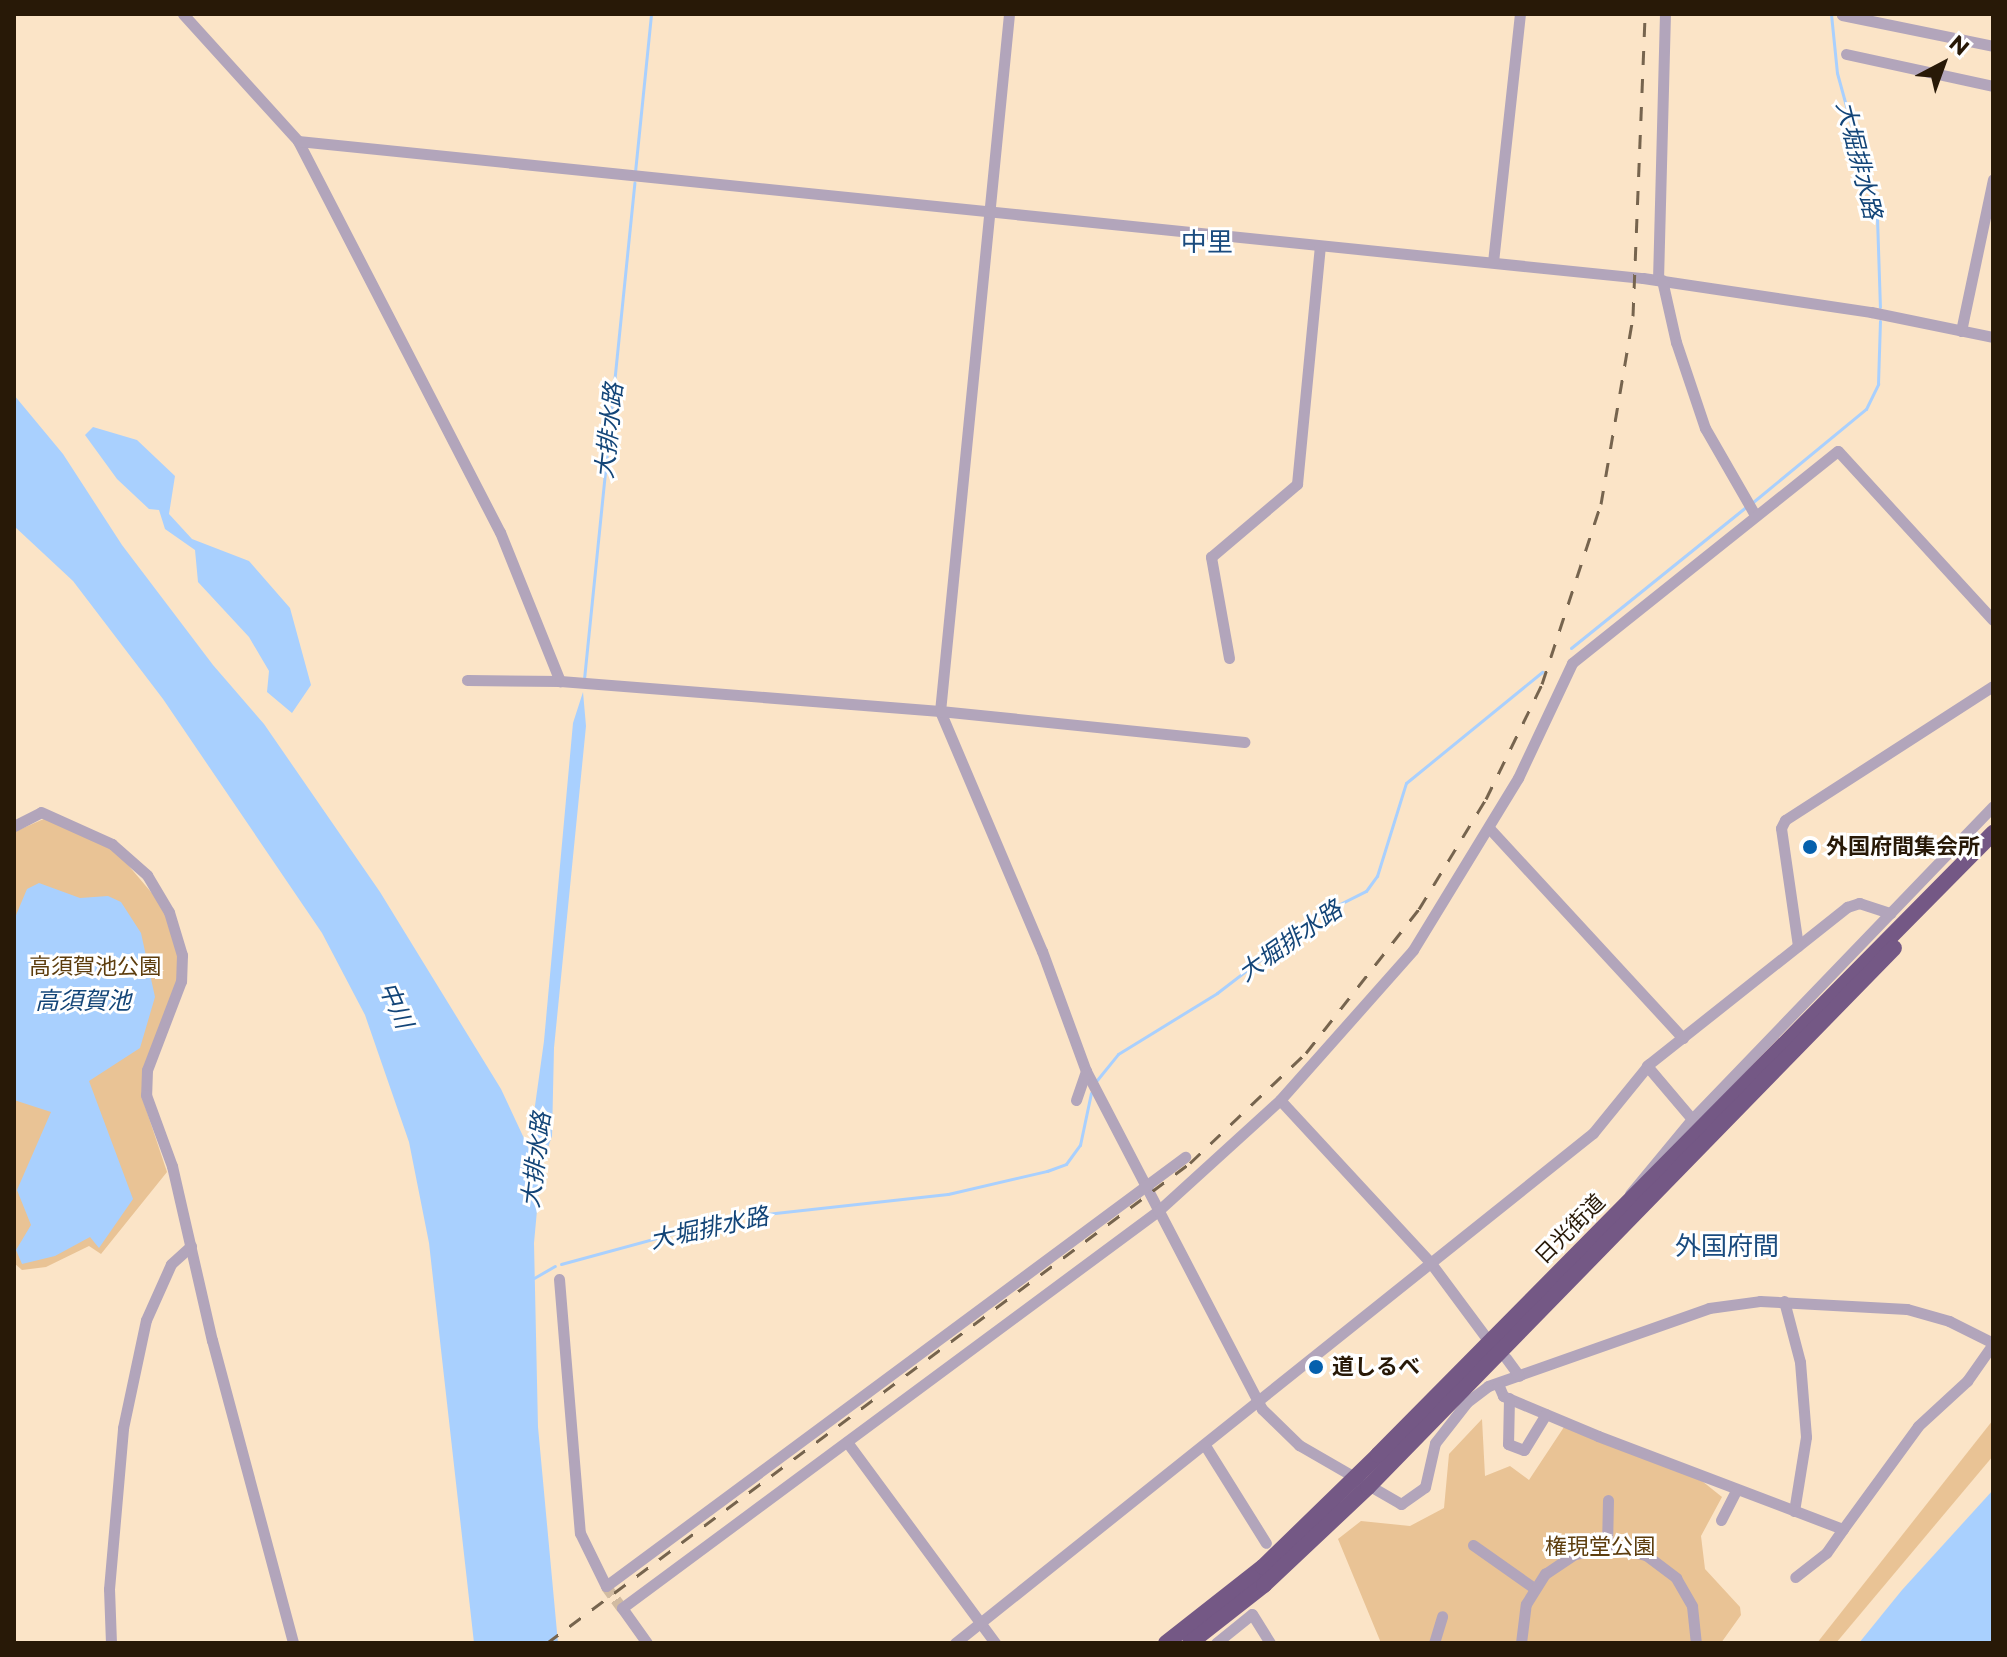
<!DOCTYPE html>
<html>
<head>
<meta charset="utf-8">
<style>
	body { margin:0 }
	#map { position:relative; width:2007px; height:1657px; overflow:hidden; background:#fbe4c7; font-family:Montserrat,"Noto Sans JP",sans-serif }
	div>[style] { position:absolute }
	.green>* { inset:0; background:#e9c395 }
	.water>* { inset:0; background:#a9d0fe }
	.stream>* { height:3px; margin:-1.5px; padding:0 1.5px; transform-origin:1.5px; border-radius:1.5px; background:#a9d0fe }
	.minor-tunnel>* { height:11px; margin-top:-5.5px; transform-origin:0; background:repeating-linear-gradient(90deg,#d1bba1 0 11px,transparent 0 16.5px) }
	.minor>* { height:11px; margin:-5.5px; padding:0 5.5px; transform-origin:5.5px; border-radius:5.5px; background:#b2a5bb }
	.highway>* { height:16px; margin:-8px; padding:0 8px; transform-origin:8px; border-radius:8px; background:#745885 }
	.rail>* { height:3px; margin-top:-1.5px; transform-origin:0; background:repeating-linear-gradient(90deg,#76644e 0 14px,transparent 0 28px) }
	.dots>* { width:22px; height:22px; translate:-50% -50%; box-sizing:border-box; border:4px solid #fff; border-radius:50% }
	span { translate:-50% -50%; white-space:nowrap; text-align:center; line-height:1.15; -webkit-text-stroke:6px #fff; paint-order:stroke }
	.poi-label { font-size:22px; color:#281907; font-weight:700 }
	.left { translate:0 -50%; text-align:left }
	.park-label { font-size:22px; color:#5d3d0d }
	.street-label { font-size:22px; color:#281907 }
	.water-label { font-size:24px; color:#134578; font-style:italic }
	.quarter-label { font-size:26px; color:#1b4c7f }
	.frame { position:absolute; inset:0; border:16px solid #281907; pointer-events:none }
	.north { position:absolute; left:1903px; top:24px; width:80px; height:80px; -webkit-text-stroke:6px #fff; paint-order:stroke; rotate:41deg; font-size:22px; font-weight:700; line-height:32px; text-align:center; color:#281907 }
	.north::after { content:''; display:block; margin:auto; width:28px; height:36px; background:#281907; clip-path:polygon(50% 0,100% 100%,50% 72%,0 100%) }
</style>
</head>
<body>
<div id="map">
	<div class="green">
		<div style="clip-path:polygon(46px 818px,117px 852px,162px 905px,177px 949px,177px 979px,142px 1097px,167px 1172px,101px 1254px,89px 1246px,46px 1267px,22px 1270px,14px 1263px,14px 832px)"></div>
		<div style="clip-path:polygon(1482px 1419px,1485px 1476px,1510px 1466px,1529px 1480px,1564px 1427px,1702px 1481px,1722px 1497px,1701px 1536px,1705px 1569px,1740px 1607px,1741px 1615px,1721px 1643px,1381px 1643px,1338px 1539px,1361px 1521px,1410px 1526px,1444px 1508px,1449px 1454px)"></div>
		<div style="clip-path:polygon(1993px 1420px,1993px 1456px,1836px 1643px,1817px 1643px)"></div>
	</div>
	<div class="water">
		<div style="clip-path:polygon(14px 395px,63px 454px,122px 545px,213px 665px,264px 724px,380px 892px,501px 1089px,529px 1149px,544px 1041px,573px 723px,583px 692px,586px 726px,554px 1048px,552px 1136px,541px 1167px,534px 1243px,538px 1427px,558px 1643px,474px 1643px,429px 1243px,409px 1142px,365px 1015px,322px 933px,163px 699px,73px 581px,14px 526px)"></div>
		<div style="clip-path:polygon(93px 427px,137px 440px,175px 476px,169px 514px,192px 539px,249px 561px,290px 608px,311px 685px,292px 713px,267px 692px,269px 671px,249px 637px,198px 582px,195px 550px,165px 529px,159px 510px,149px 509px,117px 479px,85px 435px)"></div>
		<div style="clip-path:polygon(39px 883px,80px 898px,108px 896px,121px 902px,141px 933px,155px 997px,140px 1048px,89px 1081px,133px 1199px,99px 1248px,90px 1237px,55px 1256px,22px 1264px,16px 1250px,31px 1225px,17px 1190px,51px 1112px,14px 1100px,14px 920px,27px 889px)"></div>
		<div style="clip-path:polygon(1993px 1490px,1993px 1643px,1859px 1643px,1902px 1590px)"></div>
	</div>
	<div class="stream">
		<div style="left:1831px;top:14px;width:59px;rotate:84.2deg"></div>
		<div style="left:1837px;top:73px;width:150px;rotate:74.6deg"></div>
		<div style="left:1877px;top:218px;width:89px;rotate:88.1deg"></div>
		<div style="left:635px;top:172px;width:159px;rotate:-84.2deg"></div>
		<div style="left:1753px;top:502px;width:146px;rotate:-39.5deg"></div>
		<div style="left:1866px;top:409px;width:28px;rotate:-64deg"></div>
		<div style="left:1878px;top:384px;width:63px;rotate:-88.2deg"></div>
		<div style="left:1571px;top:648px;width:225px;rotate:-38.9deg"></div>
		<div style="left:584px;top:679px;width:499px;rotate:-84.2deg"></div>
		<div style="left:1097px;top:1080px;width:33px;rotate:-51deg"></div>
		<div style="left:1118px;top:1054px;width:116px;rotate:-31.6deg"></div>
		<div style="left:1217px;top:993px;width:130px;rotate:-37.5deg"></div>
		<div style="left:1320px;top:914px;width:51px;rotate:-26.6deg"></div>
		<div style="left:1366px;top:891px;width:19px;rotate:-54deg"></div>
		<div style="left:1377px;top:876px;width:97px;rotate:-72.7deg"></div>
		<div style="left:1406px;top:783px;width:176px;rotate:-39.2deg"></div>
		<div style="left:561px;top:1264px;width:175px;rotate:-15.2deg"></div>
		<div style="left:730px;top:1218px;width:219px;rotate:-6.3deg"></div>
		<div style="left:948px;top:1194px;width:102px;rotate:-13.1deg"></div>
		<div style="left:1047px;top:1171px;width:20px;rotate:-20deg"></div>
		<div style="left:1066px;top:1164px;width:24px;rotate:-54deg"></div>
		<div style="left:1080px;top:1145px;width:53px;rotate:-78.1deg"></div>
		<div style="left:534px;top:1278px;width:24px;rotate:-30deg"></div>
	</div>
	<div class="minor-tunnel">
		<div style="left:606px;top:1586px;width:27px;rotate:54deg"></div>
	</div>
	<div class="minor">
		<div style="left:183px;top:14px;width:171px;rotate:47.8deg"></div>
		<div style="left:298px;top:141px;width:440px;rotate:62.7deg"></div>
		<div style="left:500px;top:532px;width:161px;rotate:68.1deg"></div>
		<div style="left:1009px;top:14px;width:700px;rotate:95.65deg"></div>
		<div style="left:940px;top:711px;width:261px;rotate:67deg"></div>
		<div style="left:1042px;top:951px;width:128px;rotate:69.9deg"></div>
		<div style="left:1086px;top:1071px;width:381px;rotate:62.5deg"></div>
		<div style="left:1262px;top:1409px;width:52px;rotate:44.2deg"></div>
		<div style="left:1299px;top:1445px;width:118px;rotate:30deg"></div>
		<div style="left:1401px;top:1504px;width:29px;rotate:-35deg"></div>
		<div style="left:1425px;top:1487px;width:45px;rotate:-77.2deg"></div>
		<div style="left:1435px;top:1443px;width:52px;rotate:-52deg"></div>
		<div style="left:1467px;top:1402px;width:26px;rotate:-37deg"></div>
		<div style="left:1488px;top:1386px;width:234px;rotate:-19.4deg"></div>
		<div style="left:1709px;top:1308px;width:51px;rotate:-7.8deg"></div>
		<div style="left:1760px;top:1301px;width:147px;rotate:3.1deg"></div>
		<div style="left:1907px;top:1309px;width:44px;rotate:15.9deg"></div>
		<div style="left:1949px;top:1321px;width:49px;rotate:26.6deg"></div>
		<div style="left:1842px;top:15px;width:154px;rotate:11.6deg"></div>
		<div style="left:1846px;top:54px;width:150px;rotate:12.3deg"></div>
		<div style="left:298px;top:141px;width:1352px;rotate:5.82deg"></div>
		<div style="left:1643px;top:278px;width:231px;rotate:8.5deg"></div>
		<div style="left:1871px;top:312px;width:125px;rotate:11.6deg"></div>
		<div style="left:1493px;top:262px;width:249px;rotate:-83.8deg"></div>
		<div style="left:1658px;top:280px;width:266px;rotate:-88.5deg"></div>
		<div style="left:1662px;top:280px;width:64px;rotate:77.3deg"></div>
		<div style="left:1676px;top:342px;width:91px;rotate:71.4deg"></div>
		<div style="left:1705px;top:428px;width:100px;rotate:60.1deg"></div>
		<div style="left:1961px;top:331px;width:155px;rotate:-78.1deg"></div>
		<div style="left:1229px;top:658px;width:103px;rotate:-100.1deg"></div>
		<div style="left:1211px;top:557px;width:113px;rotate:-40.3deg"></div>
		<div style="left:1297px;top:484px;width:239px;rotate:-84.5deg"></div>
		<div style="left:467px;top:680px;width:93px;rotate:0.6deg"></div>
		<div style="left:560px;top:681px;width:381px;rotate:4.5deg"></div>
		<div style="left:940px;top:711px;width:306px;rotate:5.8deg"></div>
		<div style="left:14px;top:826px;width:30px;rotate:-27deg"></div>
		<div style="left:41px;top:812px;width:78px;rotate:24.3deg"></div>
		<div style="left:112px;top:844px;width:47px;rotate:41.5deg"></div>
		<div style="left:147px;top:875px;width:43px;rotate:59.3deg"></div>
		<div style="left:169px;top:912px;width:45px;rotate:73.2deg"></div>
		<div style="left:182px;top:955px;width:26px;rotate:92deg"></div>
		<div style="left:181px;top:981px;width:95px;rotate:110.9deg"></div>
		<div style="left:147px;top:1070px;width:25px;rotate:92deg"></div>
		<div style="left:146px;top:1095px;width:76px;rotate:69.9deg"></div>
		<div style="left:172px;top:1166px;width:179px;rotate:77.1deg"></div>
		<div style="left:212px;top:1340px;width:314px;rotate:75deg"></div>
		<div style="left:1489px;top:828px;width:286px;rotate:47.3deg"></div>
		<div style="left:1798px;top:946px;width:119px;rotate:-98.2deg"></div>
		<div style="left:1781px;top:828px;width:9px;rotate:-63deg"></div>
		<div style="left:1785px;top:820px;width:247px;rotate:-32.8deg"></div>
		<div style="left:1076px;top:1100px;width:31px;rotate:-71deg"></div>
		<div style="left:1280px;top:1100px;width:221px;rotate:47.2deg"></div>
		<div style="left:1430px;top:1262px;width:92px;rotate:53.4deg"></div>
		<div style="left:1692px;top:1119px;width:434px;rotate:-46.1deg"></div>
		<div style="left:1630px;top:1194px;width:97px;rotate:-50.4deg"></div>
		<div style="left:1692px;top:1119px;width:70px;rotate:-130.3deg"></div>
		<div style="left:559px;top:1279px;width:255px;rotate:85.3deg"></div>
		<div style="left:580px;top:1533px;width:59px;rotate:63.9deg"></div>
		<div style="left:606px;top:1586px;width:721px;rotate:-36.54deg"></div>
		<div style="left:1784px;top:1301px;width:63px;rotate:75.3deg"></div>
		<div style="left:1800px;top:1362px;width:75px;rotate:85.4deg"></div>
		<div style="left:1806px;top:1437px;width:75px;rotate:99.2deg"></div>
		<div style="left:1506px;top:1358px;width:22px;rotate:54deg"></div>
		<div style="left:1498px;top:1384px;width:13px;rotate:67deg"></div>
		<div style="left:1503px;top:1396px;width:103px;rotate:22.8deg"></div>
		<div style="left:1598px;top:1436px;width:262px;rotate:20.8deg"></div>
		<div style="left:1843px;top:1529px;width:29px;rotate:125deg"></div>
		<div style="left:1826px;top:1553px;width:39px;rotate:142deg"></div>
		<div style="left:1509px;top:1398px;width:46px;rotate:91.2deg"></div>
		<div style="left:1508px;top:1444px;width:17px;rotate:21deg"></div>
		<div style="left:1524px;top:1450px;width:42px;rotate:-58.6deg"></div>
		<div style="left:847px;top:1442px;width:250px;rotate:53.6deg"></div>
		<div style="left:1206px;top:1447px;width:113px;rotate:58deg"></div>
		<div style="left:1721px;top:1520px;width:34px;rotate:-63deg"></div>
		<div style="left:1843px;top:1529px;width:127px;rotate:-53.9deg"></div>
		<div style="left:1918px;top:1426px;width:67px;rotate:-42.6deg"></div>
		<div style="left:1967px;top:1381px;width:45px;rotate:-54.9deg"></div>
		<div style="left:1473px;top:1545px;width:75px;rotate:35.2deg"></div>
		<div style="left:1607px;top:1547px;width:47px;rotate:-88.8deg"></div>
		<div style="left:111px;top:1643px;width:54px;rotate:-92.1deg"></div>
		<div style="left:109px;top:1589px;width:162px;rotate:-85deg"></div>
		<div style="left:123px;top:1428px;width:110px;rotate:-78deg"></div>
		<div style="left:146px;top:1320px;width:61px;rotate:-65.9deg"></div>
		<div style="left:171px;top:1264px;width:27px;rotate:-42deg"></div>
		<div style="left:647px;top:1643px;width:43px;rotate:-125.5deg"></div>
		<div style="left:622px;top:1608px;width:667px;rotate:-36.53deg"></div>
		<div style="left:1158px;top:1211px;width:165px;rotate:-42.3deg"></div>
		<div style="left:1280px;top:1100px;width:200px;rotate:-48.4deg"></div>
		<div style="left:1413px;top:950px;width:202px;rotate:-58.6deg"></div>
		<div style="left:1518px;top:778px;width:127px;rotate:-64.8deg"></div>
		<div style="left:1572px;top:663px;width:340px;rotate:-38.6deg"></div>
		<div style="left:1838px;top:451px;width:229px;rotate:47.5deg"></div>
		<div style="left:955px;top:1643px;width:817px;rotate:-38.64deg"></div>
		<div style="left:1593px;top:1133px;width:89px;rotate:-50.9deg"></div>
		<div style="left:1649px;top:1064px;width:253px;rotate:-38.4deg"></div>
		<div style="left:1847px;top:907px;width:13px;rotate:-18deg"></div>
		<div style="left:1859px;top:903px;width:33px;rotate:18deg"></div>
		<div style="left:1216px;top:1643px;width:46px;rotate:-38.9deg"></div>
		<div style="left:1252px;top:1614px;width:34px;rotate:58deg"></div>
		<div style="left:1434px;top:1643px;width:28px;rotate:-73deg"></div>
		<div style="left:1521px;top:1643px;width:39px;rotate:-83deg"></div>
		<div style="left:1526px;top:1604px;width:36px;rotate:-58deg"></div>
		<div style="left:1545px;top:1574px;width:36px;rotate:-34deg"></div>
		<div style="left:1575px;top:1554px;width:37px;rotate:-11deg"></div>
		<div style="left:1611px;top:1547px;width:36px;rotate:13deg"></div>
		<div style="left:1646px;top:1555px;width:38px;rotate:37deg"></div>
		<div style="left:1676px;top:1578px;width:32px;rotate:60deg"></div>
		<div style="left:1692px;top:1606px;width:37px;rotate:84deg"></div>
	</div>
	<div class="highway">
		<div style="left:1166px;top:1643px;width:123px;rotate:-38.1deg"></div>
		<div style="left:1263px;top:1567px;width:161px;rotate:-44.2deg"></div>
		<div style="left:1378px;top:1455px;width:875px;rotate:-45.32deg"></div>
		<div style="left:1190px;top:1643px;width:94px;rotate:-38.1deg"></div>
		<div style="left:1264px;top:1585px;width:143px;rotate:-43.3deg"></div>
		<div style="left:1368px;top:1487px;width:753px;rotate:-45.7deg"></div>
	</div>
	<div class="rail">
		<div style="left:547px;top:1643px;width:802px;rotate:-36.74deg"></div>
		<div style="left:1190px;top:1163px;width:160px;rotate:-43.5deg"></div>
		<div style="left:1306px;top:1053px;width:183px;rotate:-51.9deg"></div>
		<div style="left:1419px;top:909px;width:129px;rotate:-58.7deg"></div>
		<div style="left:1486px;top:799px;width:128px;rotate:-64deg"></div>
		<div style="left:1542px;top:684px;width:189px;rotate:-71.9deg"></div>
		<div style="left:1601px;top:504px;width:191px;rotate:-80.3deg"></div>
		<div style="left:1633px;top:316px;width:302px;rotate:-87.7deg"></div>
	</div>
	<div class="dots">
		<div style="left:1810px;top:847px;background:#0560ad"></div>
		<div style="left:1316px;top:1367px;background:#0560ad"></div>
	</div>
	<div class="poi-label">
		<span class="left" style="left:1826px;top:847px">外国府間集会所</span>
		<span class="left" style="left:1332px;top:1367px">道しるべ</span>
	</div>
	<div class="park-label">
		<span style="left:95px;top:967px">高須賀池公園</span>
		<span style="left:1600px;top:1547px">権現堂公園</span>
	</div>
	<div class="street-label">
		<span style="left:1570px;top:1229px;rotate:-45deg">日光街道</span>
	</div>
	<div class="water-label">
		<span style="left:1859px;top:160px;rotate:76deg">大堀排水路</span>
		<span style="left:609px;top:431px;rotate:-84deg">大排水路</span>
		<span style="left:1290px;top:941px;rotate:-35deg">大堀排水路</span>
		<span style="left:83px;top:1001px">高須賀池</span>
		<span style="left:396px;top:1005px;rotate:66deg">中川</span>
		<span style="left:536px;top:1160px;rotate:-83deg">大排水路</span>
		<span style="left:709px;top:1228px;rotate:-12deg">大堀排水路</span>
	</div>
	<div class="quarter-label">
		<span style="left:1207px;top:243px">中里</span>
		<span style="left:1727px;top:1247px">外国府間</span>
	</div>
	<div class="frame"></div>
	<div class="north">N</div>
</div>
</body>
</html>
